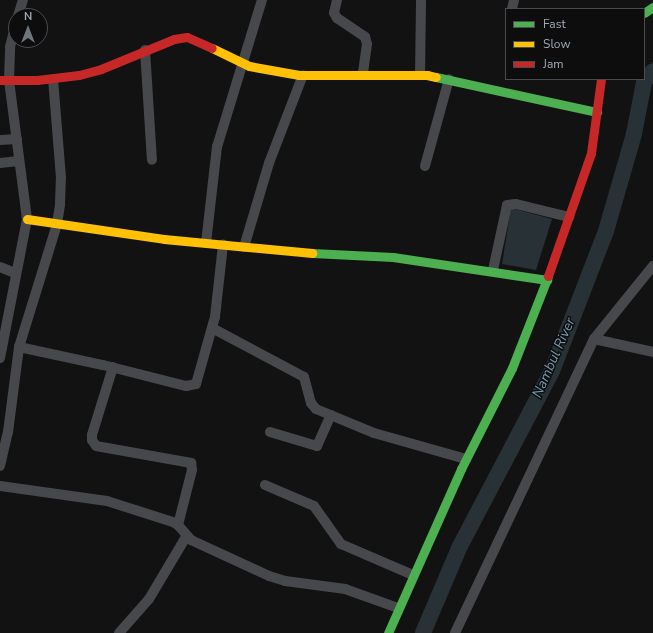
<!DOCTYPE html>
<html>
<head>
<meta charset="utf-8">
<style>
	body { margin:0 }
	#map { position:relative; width:653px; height:633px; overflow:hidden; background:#121213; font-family:"Nunito Sans",sans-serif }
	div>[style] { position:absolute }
	.water>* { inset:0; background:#283136 }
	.river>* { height:16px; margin:-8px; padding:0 8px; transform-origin:8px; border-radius:8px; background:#283136 }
	.street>* { height:10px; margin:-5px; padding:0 5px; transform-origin:5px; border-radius:5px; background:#47484b }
	.fast>* { height:9px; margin:-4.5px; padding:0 4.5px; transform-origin:4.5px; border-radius:4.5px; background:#4caf50 }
	.slow>* { height:9px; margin:-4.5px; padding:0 4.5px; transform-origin:4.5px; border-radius:4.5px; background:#ffc107 }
	.jam>* { height:9px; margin:-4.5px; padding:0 4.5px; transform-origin:4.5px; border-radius:4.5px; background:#c62828 }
	span { translate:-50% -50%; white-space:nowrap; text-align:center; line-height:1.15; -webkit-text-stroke:3px #0d0d0e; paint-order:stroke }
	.water-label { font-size:14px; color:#789cb1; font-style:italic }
	.legend { position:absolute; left:505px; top:8px; width:140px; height:72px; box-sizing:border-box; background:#0d0d0e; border:1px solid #494c50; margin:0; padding:5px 7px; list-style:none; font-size:12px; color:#a2aab4 }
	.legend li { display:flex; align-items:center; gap:8px; height:20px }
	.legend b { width:20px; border:1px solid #494c50 }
	.north { position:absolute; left:8px; top:8px; width:40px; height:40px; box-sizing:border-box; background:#0d0d0e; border:1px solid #494c50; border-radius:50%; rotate:0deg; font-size:11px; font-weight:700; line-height:16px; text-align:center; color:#a2aab4 }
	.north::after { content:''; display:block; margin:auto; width:14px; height:18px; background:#70757c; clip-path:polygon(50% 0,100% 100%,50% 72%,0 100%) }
</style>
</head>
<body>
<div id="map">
	<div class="water">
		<div style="clip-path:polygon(511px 208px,552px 219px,536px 270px,502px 264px)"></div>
	</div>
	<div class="river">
		<div style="left:423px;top:633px;width:92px;rotate:-67deg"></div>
		<div style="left:459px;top:548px;width:200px;rotate:-62.3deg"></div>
		<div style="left:552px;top:371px;width:150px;rotate:-68.9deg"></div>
		<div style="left:606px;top:231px;width:101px;rotate:-73.9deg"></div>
		<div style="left:634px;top:134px;width:53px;rotate:-79.1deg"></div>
		<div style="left:644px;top:82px;width:14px;rotate:-51deg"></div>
	</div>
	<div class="street">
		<div style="left:337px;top:0;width:13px;rotate:103deg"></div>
		<div style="left:334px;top:13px;width:6px;rotate:59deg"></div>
		<div style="left:337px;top:18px;width:34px;rotate:34deg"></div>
		<div style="left:365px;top:37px;width:7px;rotate:74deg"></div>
		<div style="left:367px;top:44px;width:30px;rotate:98deg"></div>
		<div style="left:512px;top:9px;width:9px;rotate:-77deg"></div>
		<div style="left:18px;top:16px;width:17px;rotate:-73deg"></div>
		<div style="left:145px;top:50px;width:110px;rotate:86.4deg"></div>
		<div style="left:420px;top:75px;width:75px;rotate:-89.2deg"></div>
		<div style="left:0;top:140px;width:17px;rotate:-3deg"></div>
		<div style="left:0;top:163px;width:19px;rotate:-6deg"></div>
		<div style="left:425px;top:166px;width:90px;rotate:-74.6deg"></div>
		<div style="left:206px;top:243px;width:97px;rotate:-83.5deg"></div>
		<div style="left:217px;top:147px;width:154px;rotate:-73deg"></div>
		<div style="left:244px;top:247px;width:88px;rotate:-73.4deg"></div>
		<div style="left:269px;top:163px;width:94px;rotate:-68.9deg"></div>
		<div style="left:0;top:267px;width:16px;rotate:22deg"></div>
		<div style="left:493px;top:270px;width:66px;rotate:-77.8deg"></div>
		<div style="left:507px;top:205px;width:9px;rotate:-6deg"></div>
		<div style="left:516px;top:204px;width:55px;rotate:13.8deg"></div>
		<div style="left:212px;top:328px;width:104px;rotate:28deg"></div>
		<div style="left:304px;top:377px;width:27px;rotate:75deg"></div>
		<div style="left:311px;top:403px;width:8px;rotate:50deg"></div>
		<div style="left:316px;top:409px;width:63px;rotate:22.5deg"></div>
		<div style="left:374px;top:433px;width:96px;rotate:15.8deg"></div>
		<div style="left:594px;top:339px;width:60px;rotate:12.4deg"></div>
		<div style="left:19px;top:347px;width:86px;rotate:12.1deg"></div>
		<div style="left:103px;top:365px;width:86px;rotate:14.2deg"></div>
		<div style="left:186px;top:386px;width:10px;rotate:-11deg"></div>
		<div style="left:196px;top:384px;width:70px;rotate:-74.2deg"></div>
		<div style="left:215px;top:317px;width:73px;rotate:-83.7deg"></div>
		<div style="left:0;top:358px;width:142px;rotate:-79deg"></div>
		<div style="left:27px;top:219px;width:140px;rotate:-97.4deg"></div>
		<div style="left:9px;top:80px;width:33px;rotate:-88deg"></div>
		<div style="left:10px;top:47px;width:25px;rotate:-76deg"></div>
		<div style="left:113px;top:367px;width:71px;rotate:107.2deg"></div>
		<div style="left:92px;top:435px;width:5px;rotate:90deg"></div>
		<div style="left:92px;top:440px;width:7px;rotate:56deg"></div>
		<div style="left:96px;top:446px;width:97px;rotate:10.1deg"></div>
		<div style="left:191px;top:463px;width:7px;rotate:82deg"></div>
		<div style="left:192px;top:470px;width:57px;rotate:104.3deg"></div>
		<div style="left:270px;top:432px;width:49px;rotate:16.6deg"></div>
		<div style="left:317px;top:446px;width:34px;rotate:-66deg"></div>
		<div style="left:0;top:466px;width:35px;rotate:-77deg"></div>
		<div style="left:8px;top:432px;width:86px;rotate:-82.6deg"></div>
		<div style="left:19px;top:347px;width:129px;rotate:-72.8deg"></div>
		<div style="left:57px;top:224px;width:20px;rotate:-81deg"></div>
		<div style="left:60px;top:204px;width:26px;rotate:-88deg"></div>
		<div style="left:61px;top:178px;width:99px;rotate:-94.6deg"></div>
		<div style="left:265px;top:485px;width:53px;rotate:23.2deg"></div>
		<div style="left:314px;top:506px;width:47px;rotate:54.6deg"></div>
		<div style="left:341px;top:544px;width:78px;rotate:23.3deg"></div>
		<div style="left:0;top:486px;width:108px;rotate:8deg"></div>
		<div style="left:107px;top:501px;width:69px;rotate:17.7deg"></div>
		<div style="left:173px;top:522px;width:6px;rotate:31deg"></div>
		<div style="left:178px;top:525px;width:20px;rotate:49deg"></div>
		<div style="left:191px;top:540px;width:86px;rotate:24.8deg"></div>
		<div style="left:269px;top:576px;width:17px;rotate:17deg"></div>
		<div style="left:285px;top:581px;width:61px;rotate:7.6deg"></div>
		<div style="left:345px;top:589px;width:56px;rotate:19.7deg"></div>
		<div style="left:119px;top:633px;width:45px;rotate:-48.6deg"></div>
		<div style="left:149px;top:599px;width:72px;rotate:-59.2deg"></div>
		<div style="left:455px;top:633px;width:325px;rotate:-64.7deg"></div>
		<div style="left:594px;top:339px;width:94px;rotate:-51.1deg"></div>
	</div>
	<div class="fast">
		<div style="left:644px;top:13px;width:11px;rotate:-34deg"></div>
		<div style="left:436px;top:77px;width:165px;rotate:12.3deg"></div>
		<div style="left:312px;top:253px;width:81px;rotate:2.8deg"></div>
		<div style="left:393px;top:257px;width:156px;rotate:8.5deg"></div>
		<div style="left:388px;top:633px;width:180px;rotate:-66deg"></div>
		<div style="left:461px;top:469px;width:113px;rotate:-63.2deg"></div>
		<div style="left:512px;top:368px;width:99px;rotate:-68.6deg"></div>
	</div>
	<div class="slow">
		<div style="left:212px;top:48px;width:41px;rotate:25.9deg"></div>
		<div style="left:249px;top:66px;width:51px;rotate:10.2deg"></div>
		<div style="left:299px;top:75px;width:128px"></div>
		<div style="left:427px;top:75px;width:9px;rotate:13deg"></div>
		<div style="left:27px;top:219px;width:138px;rotate:8.3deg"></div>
		<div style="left:164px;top:239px;width:149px;rotate:5.4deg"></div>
	</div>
	<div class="jam">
		<div style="left:0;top:80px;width:37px"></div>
		<div style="left:37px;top:80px;width:42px;rotate:-6.8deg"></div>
		<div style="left:79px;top:75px;width:23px;rotate:-15deg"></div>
		<div style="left:101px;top:69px;width:79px;rotate:-22.3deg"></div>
		<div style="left:174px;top:39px;width:13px;rotate:-9deg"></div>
		<div style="left:187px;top:37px;width:27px;rotate:24deg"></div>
		<div style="left:548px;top:276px;width:130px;rotate:-70.7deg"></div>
		<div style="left:591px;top:153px;width:75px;rotate:-82.3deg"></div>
	</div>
	<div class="water-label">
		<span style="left:554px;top:358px;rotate:-66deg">Nambul River</span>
	</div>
	<ul class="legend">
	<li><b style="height:5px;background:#4caf50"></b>Fast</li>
	<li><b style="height:5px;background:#ffc107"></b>Slow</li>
	<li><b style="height:5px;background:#c62828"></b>Jam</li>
	</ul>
	<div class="north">N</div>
</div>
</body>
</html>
